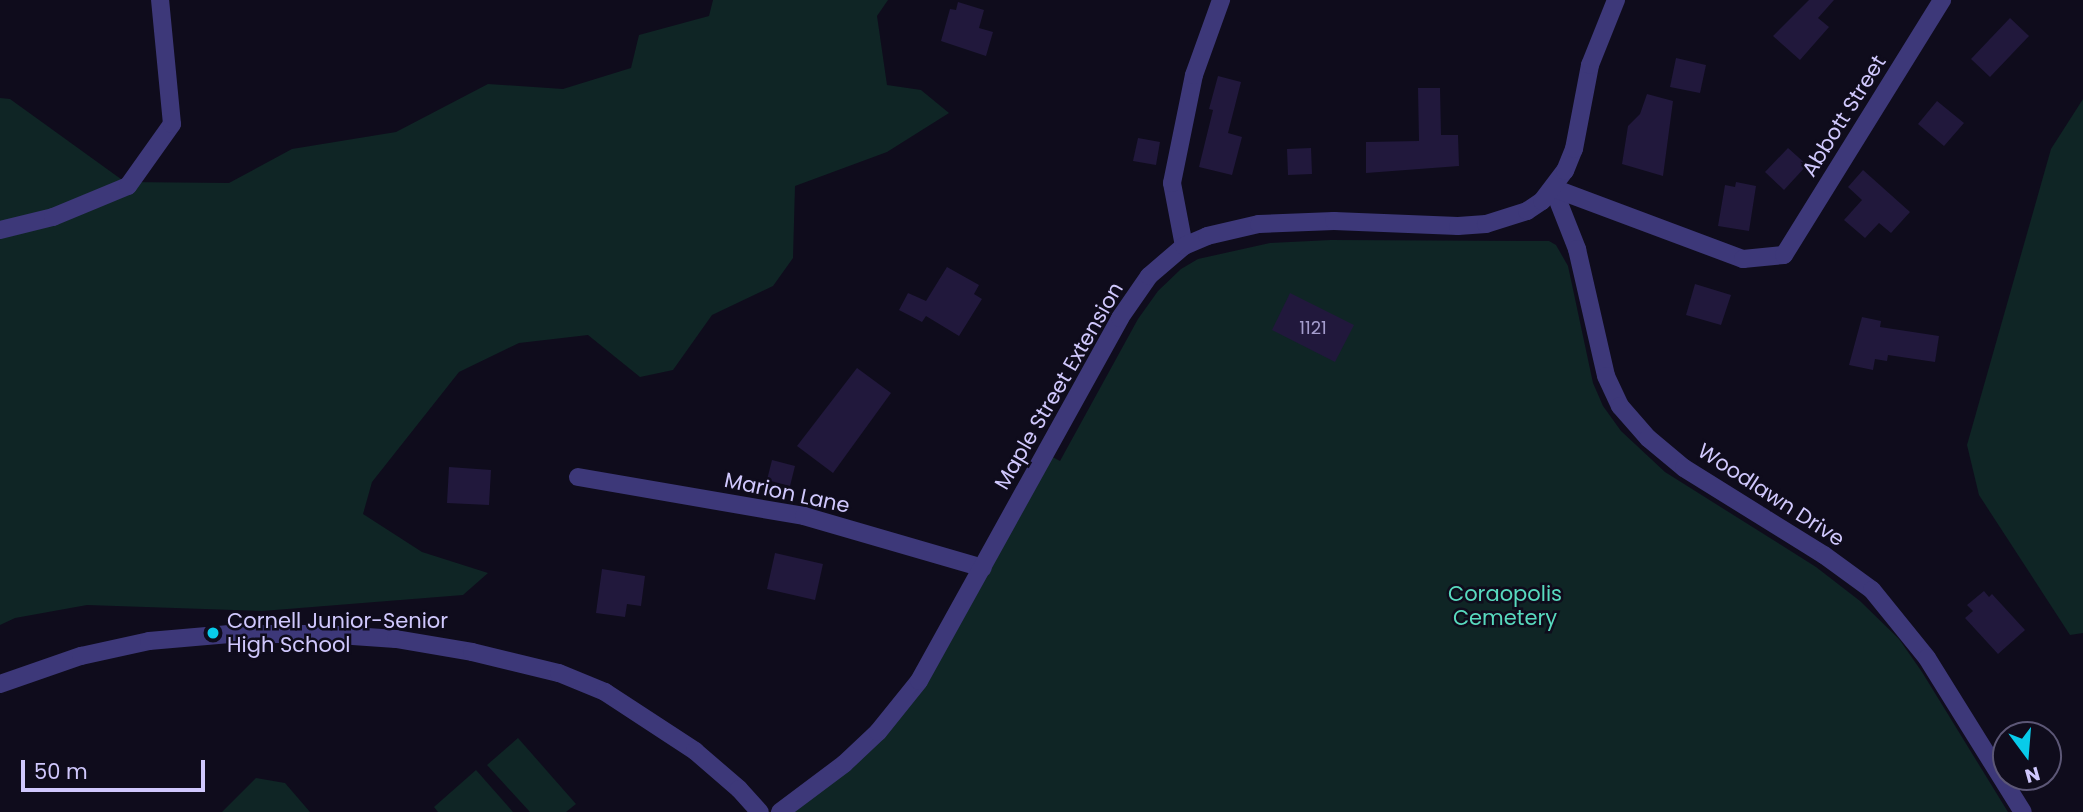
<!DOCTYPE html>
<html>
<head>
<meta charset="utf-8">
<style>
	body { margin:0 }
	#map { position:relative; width:2083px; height:812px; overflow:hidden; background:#0f0c1c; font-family:Poppins,sans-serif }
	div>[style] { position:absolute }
	.green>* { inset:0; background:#0f2525 }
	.building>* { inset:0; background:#21183c }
	.minor>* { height:18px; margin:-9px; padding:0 9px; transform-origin:9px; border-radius:9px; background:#3d3879 }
	.tertiary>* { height:18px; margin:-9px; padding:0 9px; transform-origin:9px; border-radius:9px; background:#3d3879 }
	.dots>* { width:19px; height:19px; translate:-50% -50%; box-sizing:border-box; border:4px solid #0f0c1c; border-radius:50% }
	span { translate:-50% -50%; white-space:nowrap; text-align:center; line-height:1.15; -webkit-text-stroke:5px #0f0c1c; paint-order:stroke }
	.number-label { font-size:18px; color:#a49ccd }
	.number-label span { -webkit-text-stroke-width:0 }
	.street-label { font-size:21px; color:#d0c8fd }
	.park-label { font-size:21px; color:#58dabe }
	.poi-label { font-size:21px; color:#d0c8fd }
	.left { translate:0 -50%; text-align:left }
	.north { position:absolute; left:1992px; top:721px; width:70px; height:70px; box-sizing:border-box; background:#0f0c1c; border:2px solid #5c5776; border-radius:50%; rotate:164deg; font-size:19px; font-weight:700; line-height:28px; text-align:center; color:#d0c8fd }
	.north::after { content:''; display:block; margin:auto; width:24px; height:32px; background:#08cbea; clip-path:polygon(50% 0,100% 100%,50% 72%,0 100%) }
	.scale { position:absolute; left:21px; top:760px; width:184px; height:32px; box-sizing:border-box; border:4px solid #d0c8fd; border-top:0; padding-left:9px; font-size:21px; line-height:24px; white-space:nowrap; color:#d0c8fd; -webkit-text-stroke:5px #0f0c1c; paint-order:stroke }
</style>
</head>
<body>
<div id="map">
	<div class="green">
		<div style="clip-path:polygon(713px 0,888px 0,877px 16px,887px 85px,921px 90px,949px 113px,887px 152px,795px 186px,793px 258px,773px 286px,712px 315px,673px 370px,640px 377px,588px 335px,519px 343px,459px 372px,372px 482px,363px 514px,422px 552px,488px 573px,463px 595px,262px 611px,87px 605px,15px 618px,0 625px,0 98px,10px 99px,125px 182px,229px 183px,292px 149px,396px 132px,488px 84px,563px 89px,631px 68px,639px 35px,709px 16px)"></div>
		<div style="clip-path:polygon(2083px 99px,2083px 633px,2070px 635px,1979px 495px,1967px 445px,2051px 149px)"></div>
		<div style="clip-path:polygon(1331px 240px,1549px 241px,1556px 245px,1568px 266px,1593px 383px,1603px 406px,1621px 431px,1665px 472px,1816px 567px,1860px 601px,1899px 639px,1922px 672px,2008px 812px,780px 812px,878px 732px,1045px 453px,1060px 461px,1138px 319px,1158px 291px,1181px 269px,1198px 259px,1270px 243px)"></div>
		<div style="clip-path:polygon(518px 738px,576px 804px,566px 812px,530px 812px,487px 765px)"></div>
		<div style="clip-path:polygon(476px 770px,513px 812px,438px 812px,434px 807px)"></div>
		<div style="clip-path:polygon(256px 778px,285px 783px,310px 812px,222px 812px)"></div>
	</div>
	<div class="building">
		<div style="clip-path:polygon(1809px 0,1834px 0,1818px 18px,1829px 27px,1800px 60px,1773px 36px)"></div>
		<div style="clip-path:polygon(958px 2px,984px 10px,979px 28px,993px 32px,986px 56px,941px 41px,950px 9px,956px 10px)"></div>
		<div style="clip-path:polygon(2010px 18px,2029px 36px,1990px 77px,1971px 59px)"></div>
		<div style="clip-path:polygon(1676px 58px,1706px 65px,1700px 93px,1670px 87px)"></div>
		<div style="clip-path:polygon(1218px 76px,1241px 82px,1228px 133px,1242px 137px,1232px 175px,1199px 167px,1213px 110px,1209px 109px)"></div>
		<div style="clip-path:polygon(1418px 88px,1440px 88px,1441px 135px,1458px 135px,1459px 166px,1366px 173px,1366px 142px,1419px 141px)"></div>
		<div style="clip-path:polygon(1647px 94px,1673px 101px,1663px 176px,1622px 164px,1628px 126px,1640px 114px)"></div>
		<div style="clip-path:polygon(1937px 101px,1964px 123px,1944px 146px,1918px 124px)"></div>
		<div style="clip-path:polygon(1138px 138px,1160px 142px,1156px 165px,1133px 161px)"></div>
		<div style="clip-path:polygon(1311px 148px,1312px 174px,1288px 175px,1287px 149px)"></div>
		<div style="clip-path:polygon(1788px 148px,1807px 165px,1784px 190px,1765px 172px)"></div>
		<div style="clip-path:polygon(1863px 170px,1910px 212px,1891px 233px,1879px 223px,1865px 238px,1844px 220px,1862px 200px,1848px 187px)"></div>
		<div style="clip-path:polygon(1736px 182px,1756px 186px,1749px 231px,1718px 226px,1725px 185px,1735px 187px)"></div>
		<div style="clip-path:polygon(947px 267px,979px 285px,974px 294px,982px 299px,959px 336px,926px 316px,922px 322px,899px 310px,908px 293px,926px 301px)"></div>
		<div style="clip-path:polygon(1695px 284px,1731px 295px,1721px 325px,1686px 315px)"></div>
		<div style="clip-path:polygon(1290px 293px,1354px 325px,1335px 362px,1272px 330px)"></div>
		<div style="clip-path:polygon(1862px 317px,1881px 321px,1880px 327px,1939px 336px,1935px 362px,1888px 355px,1887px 361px,1875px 359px,1873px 370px,1849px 365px)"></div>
		<div style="clip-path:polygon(857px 368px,891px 393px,833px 473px,797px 446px)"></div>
		<div style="clip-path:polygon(772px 460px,795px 466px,790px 486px,767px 480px)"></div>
		<div style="clip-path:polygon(449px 467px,491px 470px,489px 505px,447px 503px)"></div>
		<div style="clip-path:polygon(775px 553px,823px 564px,815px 600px,767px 589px)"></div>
		<div style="clip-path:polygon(602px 569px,645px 576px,641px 606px,627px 604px,625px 617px,596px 613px)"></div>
		<div style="clip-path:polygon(1984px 591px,1989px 597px,1992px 594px,2025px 630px,1998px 654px,1965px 618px,1973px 611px,1967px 605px)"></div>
	</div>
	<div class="minor">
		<div style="left:1553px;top:188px;width:66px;rotate:68.5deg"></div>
		<div style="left:1577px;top:249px;width:130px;rotate:77.1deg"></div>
		<div style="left:1606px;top:376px;width:33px;rotate:65deg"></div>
		<div style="left:1620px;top:406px;width:43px;rotate:48.8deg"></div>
		<div style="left:1648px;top:438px;width:47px;rotate:39.8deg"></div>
		<div style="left:1684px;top:468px;width:165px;rotate:31.9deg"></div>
		<div style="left:1824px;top:555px;width:59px;rotate:36.1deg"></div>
		<div style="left:1872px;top:590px;width:87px;rotate:51deg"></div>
		<div style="left:1927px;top:658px;width:181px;rotate:58.1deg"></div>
		<div style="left:1553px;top:188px;width:203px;rotate:20.5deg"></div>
		<div style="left:1743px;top:259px;width:41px;rotate:-5.6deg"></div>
		<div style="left:1784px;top:255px;width:300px;rotate:-58.2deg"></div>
		<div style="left:0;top:230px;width:55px;rotate:-13.8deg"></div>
		<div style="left:53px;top:217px;width:81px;rotate:-22.5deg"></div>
		<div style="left:128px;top:186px;width:76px;rotate:-54.6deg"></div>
		<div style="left:172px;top:124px;width:125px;rotate:-95.5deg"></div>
		<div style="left:1184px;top:246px;width:64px;rotate:-100.8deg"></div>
		<div style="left:1172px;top:183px;width:110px;rotate:-78.5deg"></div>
		<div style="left:1194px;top:75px;width:80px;rotate:-70.2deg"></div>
		<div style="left:578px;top:477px;width:229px;rotate:9.8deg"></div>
		<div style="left:804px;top:516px;width:186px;rotate:16.2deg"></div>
		<div style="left:0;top:684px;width:86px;rotate:-19.1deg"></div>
		<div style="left:81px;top:656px;width:70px;rotate:-12.4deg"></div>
		<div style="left:149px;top:641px;width:81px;rotate:-4.9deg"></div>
		<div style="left:230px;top:634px;width:94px"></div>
		<div style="left:324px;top:634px;width:72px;rotate:4deg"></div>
		<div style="left:396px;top:639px;width:77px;rotate:9.7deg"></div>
		<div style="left:472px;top:652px;width:89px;rotate:13.6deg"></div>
		<div style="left:559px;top:673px;width:50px;rotate:22.4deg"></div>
		<div style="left:605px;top:692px;width:108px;rotate:33.2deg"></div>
		<div style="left:695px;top:751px;width:58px;rotate:40.8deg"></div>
		<div style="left:739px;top:789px;width:31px;rotate:48deg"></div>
	</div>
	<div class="tertiary">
		<div style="left:780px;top:812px;width:80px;rotate:-36.9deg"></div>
		<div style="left:844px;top:764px;width:47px;rotate:-43.3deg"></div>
		<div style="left:878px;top:732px;width:65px;rotate:-51.2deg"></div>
		<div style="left:919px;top:681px;width:415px;rotate:-61deg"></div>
		<div style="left:1120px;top:318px;width:51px;rotate:-55.4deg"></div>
		<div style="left:1149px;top:276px;width:46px;rotate:-40.6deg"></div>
		<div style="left:1184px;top:246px;width:25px;rotate:-23deg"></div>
		<div style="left:1207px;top:236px;width:53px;rotate:-13deg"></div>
		<div style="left:1259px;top:224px;width:75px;rotate:-2.3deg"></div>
		<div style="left:1334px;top:221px;width:124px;rotate:2.3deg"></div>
		<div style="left:1458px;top:226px;width:28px;rotate:-4deg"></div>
		<div style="left:1486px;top:224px;width:43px;rotate:-17.6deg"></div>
		<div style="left:1527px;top:211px;width:18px;rotate:-34deg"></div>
		<div style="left:1542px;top:201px;width:38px;rotate:-53deg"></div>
		<div style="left:1565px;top:171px;width:24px;rotate:-68deg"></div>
		<div style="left:1574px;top:149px;width:86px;rotate:-79.2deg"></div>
		<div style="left:1590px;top:65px;width:70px;rotate:-68.2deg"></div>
	</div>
	<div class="dots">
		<div style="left:213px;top:633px;background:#08cbea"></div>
	</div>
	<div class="number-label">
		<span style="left:1313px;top:328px">1121</span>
	</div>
	<div class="street-label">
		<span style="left:1844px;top:116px;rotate:-58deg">Abbott Street</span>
		<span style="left:1059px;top:386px;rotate:-60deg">Maple Street Extension</span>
		<span style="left:787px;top:493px;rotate:12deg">Marion Lane</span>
		<span style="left:1771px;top:495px;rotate:33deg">Woodlawn Drive</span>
	</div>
	<div class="park-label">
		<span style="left:1505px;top:606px">Coraopolis<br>Cemetery</span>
	</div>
	<div class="poi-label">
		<span class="left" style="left:227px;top:633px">Cornell Junior-Senior<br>High School</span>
	</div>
	<div class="north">N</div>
	<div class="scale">50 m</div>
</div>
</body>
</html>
